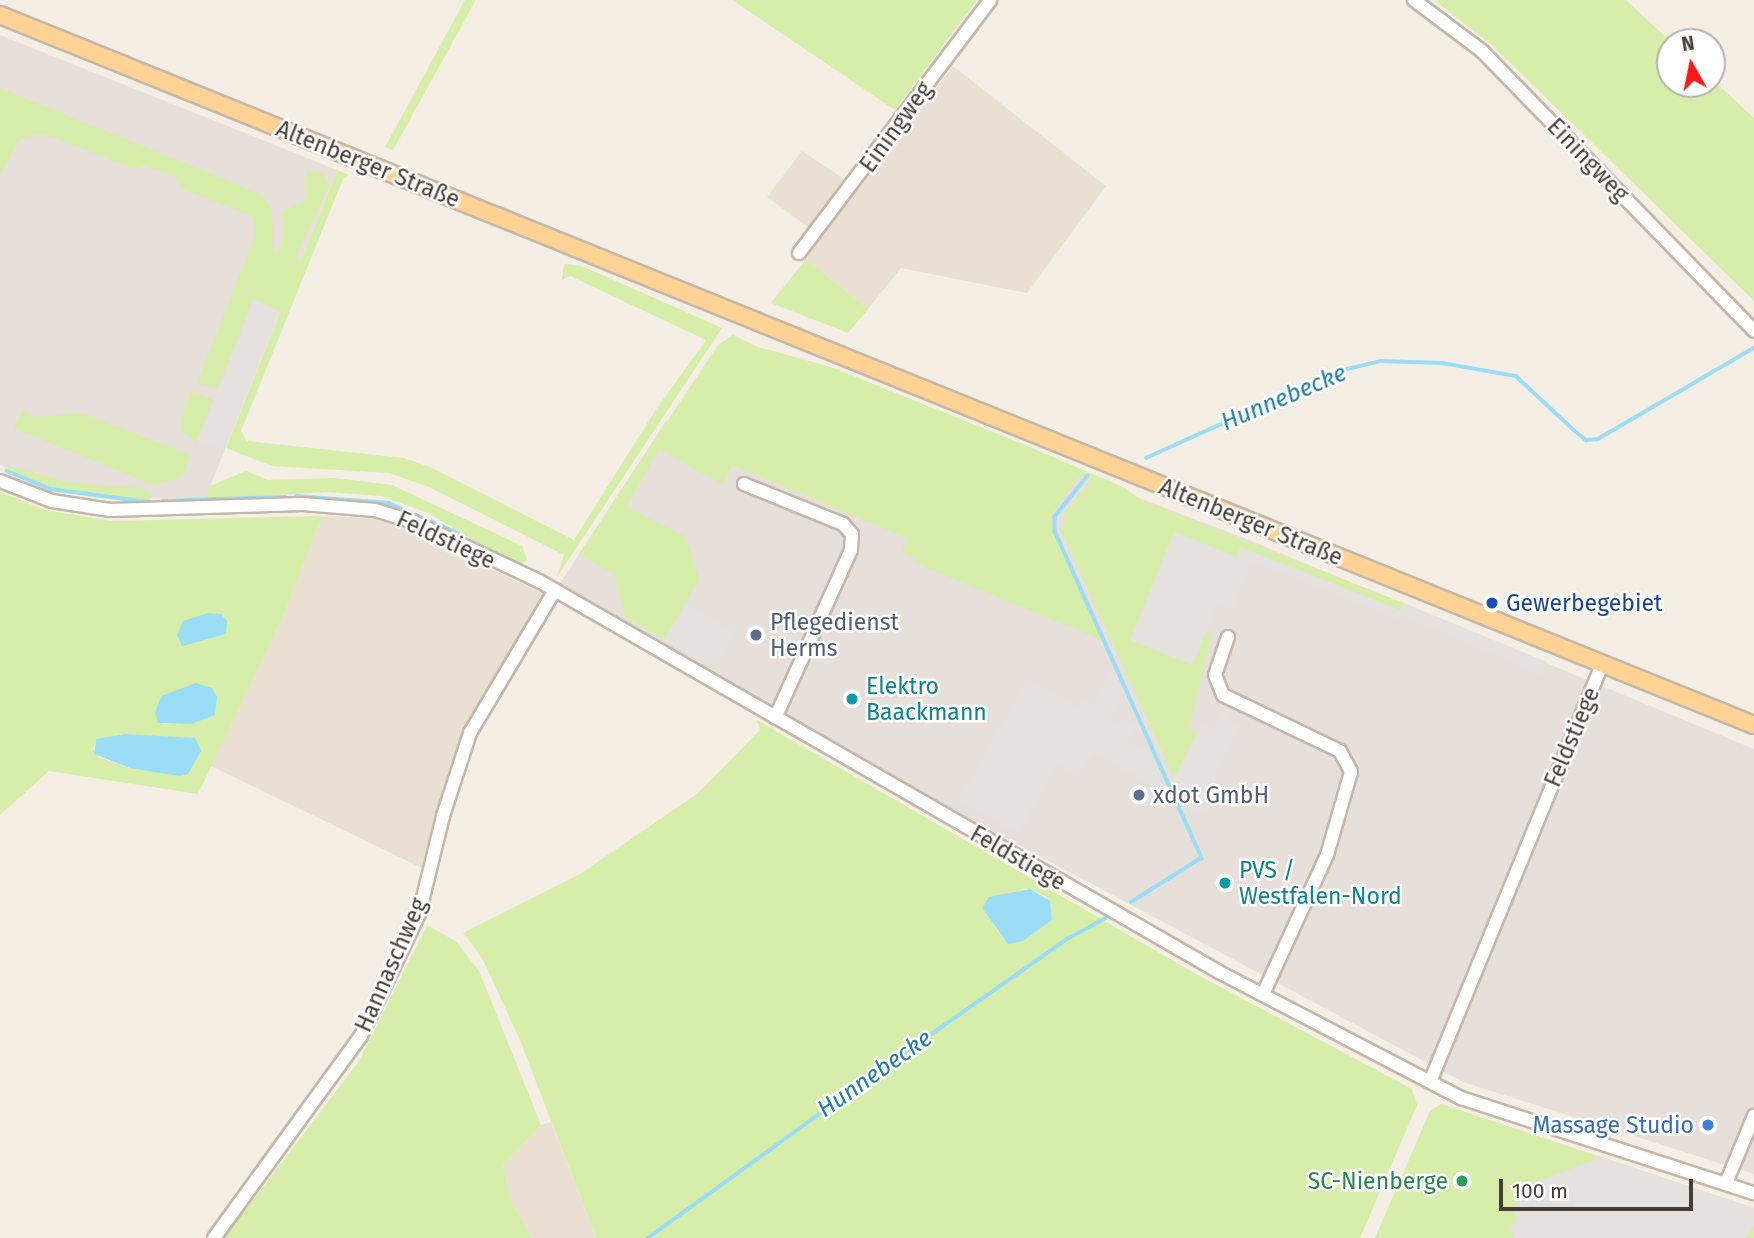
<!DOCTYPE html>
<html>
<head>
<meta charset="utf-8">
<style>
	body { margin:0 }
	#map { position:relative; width:1754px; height:1238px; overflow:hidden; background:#f4eee5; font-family:"Fira Sans",sans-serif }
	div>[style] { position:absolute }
	.residential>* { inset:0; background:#e9dfd3 }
	.industrial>* { inset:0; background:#e6dfda }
	.green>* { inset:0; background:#d7edaa }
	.parking>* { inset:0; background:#e5e1de }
	.water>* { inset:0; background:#9bddf7 }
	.stream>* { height:3.5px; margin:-1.75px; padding:0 1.75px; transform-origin:1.75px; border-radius:1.75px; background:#9bddf7 }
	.roads { filter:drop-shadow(2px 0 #c4b7aa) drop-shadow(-2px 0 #c4b7aa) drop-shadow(0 2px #c4b7aa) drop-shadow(0 -2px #c4b7aa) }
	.minor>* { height:12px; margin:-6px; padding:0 6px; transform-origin:6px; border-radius:6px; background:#fff }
	.major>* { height:16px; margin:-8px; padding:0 8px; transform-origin:8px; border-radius:8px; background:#ffd393 }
	.dots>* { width:19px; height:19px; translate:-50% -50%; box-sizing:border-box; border:4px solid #fff; border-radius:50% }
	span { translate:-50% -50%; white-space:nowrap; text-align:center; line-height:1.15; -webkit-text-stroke:5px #fff; paint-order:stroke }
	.street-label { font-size:23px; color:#473d34 }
	.transit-label { font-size:23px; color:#164399 }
	.left { translate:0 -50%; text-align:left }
	.service-label { font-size:23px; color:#4e5e75 }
	.culture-label { font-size:23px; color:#0d838f }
	.shop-label { font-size:23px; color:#366cbe }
	.right { translate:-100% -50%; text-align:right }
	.leisure-label { font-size:23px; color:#27864d }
	.water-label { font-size:24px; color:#207da4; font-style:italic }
	.north { position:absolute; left:1656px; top:28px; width:70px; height:70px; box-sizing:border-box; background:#fff; border:2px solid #b5b1ae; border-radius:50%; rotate:351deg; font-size:19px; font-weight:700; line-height:28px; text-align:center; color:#473d34 }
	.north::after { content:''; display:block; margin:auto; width:24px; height:32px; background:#ff1711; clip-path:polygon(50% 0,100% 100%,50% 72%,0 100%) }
	.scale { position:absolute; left:1499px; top:1179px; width:194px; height:32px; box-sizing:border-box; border:4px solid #473d34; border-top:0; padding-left:9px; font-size:21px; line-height:24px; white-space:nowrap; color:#473d34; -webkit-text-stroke:5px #fff; paint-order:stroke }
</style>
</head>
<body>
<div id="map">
	<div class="residential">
		<div style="clip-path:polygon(953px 66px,1106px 186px,1027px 293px,901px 268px,868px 309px,806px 259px,822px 237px,767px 197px,802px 151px,859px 189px)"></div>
		<div style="clip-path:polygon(322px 516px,373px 518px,402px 527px,545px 595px,476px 706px,449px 769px,422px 868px,211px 766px,285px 612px)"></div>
		<div style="clip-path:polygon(551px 1122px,596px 1238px,532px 1238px,512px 1203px,503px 1165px,541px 1125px)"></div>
	</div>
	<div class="industrial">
		<div style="clip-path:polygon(0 35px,337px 170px,205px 499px,99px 498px,52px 490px,0 465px)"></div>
		<div style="clip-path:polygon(666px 421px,1055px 466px,1244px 538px,1754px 749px,1754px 1174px,1463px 1082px,558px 599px,553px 594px)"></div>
	</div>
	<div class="green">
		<div style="clip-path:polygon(465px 0,476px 0,393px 150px,385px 147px)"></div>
		<div style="clip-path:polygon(732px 0,977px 0,895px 110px)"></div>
		<div style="clip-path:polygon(1434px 0,1626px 0,1671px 42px,1670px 84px,1712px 84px,1712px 79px,1754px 118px,1754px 301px,1492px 45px)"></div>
		<div style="clip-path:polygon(0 88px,262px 195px,272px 210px,273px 250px,279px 252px,284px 233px,281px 212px,306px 200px,306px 171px,323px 173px,329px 186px,295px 257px,301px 260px,337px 170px,349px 175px,343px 179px,241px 431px,247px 441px,404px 458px,430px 467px,574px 540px,655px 411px,706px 340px,570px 276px,562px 280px,564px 264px,582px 266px,722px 328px,557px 577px,564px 555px,429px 487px,389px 473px,272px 466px,226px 448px,280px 313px,253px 299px,217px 389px,197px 383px,255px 235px,253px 217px,181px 188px,175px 177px,144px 165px,135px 169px,41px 133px,20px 139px,0 175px)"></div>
		<div style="clip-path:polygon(806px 259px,868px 309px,848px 333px,771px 303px)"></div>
		<div style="clip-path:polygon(733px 335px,758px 347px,831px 367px,1023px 444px,1125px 488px,1141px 500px,1404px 603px,1401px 610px,1240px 548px,1192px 665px,1206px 633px,1212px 633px,1189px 729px,1198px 732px,1174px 777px,1062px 533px,1064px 514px,1091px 480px,1080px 476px,1053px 511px,1051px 525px,1104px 641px,913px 562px,914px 557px,902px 552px,907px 538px,732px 465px,723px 485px,659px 449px,626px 507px,685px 536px,699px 579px,664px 640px,626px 617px,614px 574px,579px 554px,718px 345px)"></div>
		<div style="clip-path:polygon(191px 391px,213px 400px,196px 442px,182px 432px,180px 423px)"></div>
		<div style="clip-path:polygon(23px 411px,35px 417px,82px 413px,190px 455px,182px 476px,154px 485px,13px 428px)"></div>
		<div style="clip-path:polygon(9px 466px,72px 483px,140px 488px,150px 493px,151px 501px,52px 490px,4px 469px)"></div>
		<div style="clip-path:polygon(246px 471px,269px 480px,334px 478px,392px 485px,522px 546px,527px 560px,518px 567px,428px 513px,381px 496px,327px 492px,205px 499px,210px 486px)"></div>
		<div style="clip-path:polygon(evenodd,0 492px,45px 510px,112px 521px,322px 516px,285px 612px,198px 794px,49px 771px,0 815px,0 492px,158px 709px,215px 715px,191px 723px,163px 724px,155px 713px,158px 709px,0 492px,125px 734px,172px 738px,185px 737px,130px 768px,98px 757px,93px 749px,96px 739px,125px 734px)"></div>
		<div style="clip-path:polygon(evenodd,757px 720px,1196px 974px,1412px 1089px,1417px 1105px,1360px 1238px,596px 1238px,520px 1040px,482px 958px,463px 933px,580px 874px,697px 794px,760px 730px,757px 720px,1025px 888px,1046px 896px,1052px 920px,1005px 941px,982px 908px,1025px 888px)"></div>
		<div style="clip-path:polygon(427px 925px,457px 942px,479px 971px,541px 1125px,503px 1165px,512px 1203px,532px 1238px,224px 1238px,359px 1061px)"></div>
		<div style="clip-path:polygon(1441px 1104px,1754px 1208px,1754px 1238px,1375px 1238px,1430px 1111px)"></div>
	</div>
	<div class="parking">
		<div style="clip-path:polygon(255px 299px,280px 312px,224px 451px,198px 441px)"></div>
		<div style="clip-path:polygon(1174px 532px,1237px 557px,1240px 547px,1400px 610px,1404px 603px,1547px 662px,1543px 676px,1401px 615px,1398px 619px,1252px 562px,1232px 610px,1218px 604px,1192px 665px,1130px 640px)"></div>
		<div style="clip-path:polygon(685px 604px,736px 632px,714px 668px,664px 640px)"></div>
		<div style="clip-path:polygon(1111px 672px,1120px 677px,1126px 692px,1109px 720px,1119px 726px,1123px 719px,1136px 725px,1128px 742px,1143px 751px,1148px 742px,1163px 777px,1156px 788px,1093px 753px,1079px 777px,1058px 765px,1018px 834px,958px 801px,1028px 679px,1078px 707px,1082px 699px,1092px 705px)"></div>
		<div style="clip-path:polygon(1223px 708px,1231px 711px,1227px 719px,1240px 726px,1215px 778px,1224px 801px,1191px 816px,1174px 777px,1202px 723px,1214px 728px)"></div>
		<div style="clip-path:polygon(1596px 1155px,1754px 1208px,1754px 1226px,1746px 1238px,1513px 1238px,1509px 1226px,1517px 1222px,1513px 1206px,1526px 1196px,1523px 1186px,1595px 1160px)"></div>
	</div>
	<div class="water">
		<div style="clip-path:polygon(208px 613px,221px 614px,227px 621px,226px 634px,182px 646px,177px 635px,183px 621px)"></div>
		<div style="clip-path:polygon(196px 683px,212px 688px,217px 697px,215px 715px,191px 724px,158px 723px,155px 713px,161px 696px)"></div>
		<div style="clip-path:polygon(125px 734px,195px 738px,201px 751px,188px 774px,180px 776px,130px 768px,94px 754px,96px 739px)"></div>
		<div style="clip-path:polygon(1030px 889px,1050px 901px,1052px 920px,1023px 941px,1008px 944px,982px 908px,989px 897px)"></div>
	</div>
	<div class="stream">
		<div style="left:1146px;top:458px;width:212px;rotate:-24.3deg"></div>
		<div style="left:1339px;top:371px;width:43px;rotate:-13.4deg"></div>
		<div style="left:1381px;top:361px;width:61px;rotate:1.9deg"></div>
		<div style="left:1442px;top:363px;width:75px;rotate:10deg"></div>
		<div style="left:1516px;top:376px;width:79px;rotate:43deg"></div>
		<div style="left:1574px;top:430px;width:16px;rotate:40deg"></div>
		<div style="left:1586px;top:440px;width:12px;rotate:-5deg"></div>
		<div style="left:1598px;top:439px;width:181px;rotate:-30.3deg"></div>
		<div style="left:7px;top:471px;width:48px;rotate:22.2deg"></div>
		<div style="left:51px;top:489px;width:97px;rotate:7.7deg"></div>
		<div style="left:1088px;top:476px;width:53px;rotate:128.8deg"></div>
		<div style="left:1055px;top:517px;width:14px;rotate:90deg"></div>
		<div style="left:1055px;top:531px;width:359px;rotate:65.8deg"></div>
		<div style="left:1202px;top:858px;width:83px;rotate:147.8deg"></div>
		<div style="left:296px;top:496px;width:93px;rotate:4.3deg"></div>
		<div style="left:389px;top:503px;width:75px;rotate:23.5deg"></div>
		<div style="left:162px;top:501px;width:123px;rotate:-1.9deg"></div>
		<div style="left:648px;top:1238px;width:290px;rotate:-35.9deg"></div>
		<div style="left:883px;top:1068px;width:227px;rotate:-35deg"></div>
		<div style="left:1069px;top:938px;width:42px;rotate:-28.4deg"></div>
	</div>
	<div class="roads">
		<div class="minor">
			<div style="left:1414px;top:0;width:85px;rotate:36.9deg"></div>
			<div style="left:1482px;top:51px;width:390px;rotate:45.8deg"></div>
			<div style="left:799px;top:253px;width:317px;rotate:-52.9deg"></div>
			<div style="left:0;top:481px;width:56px;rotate:21deg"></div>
			<div style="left:52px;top:501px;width:59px;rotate:8.8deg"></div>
			<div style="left:110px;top:510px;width:193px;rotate:-1.8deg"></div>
			<div style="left:303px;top:504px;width:72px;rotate:4.8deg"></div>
			<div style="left:375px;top:510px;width:41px;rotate:17.1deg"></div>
			<div style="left:414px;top:522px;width:138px;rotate:25.3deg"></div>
			<div style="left:539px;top:581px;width:784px;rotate:29.9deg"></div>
			<div style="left:1219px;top:972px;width:273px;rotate:27.5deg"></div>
			<div style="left:1461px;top:1098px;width:308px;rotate:18deg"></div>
			<div style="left:744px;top:484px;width:107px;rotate:22deg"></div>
			<div style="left:843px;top:524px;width:13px;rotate:48deg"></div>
			<div style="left:852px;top:534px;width:16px;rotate:94deg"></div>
			<div style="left:851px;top:550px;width:184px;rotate:114.3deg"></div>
			<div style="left:1228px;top:637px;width:40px;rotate:108.9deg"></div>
			<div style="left:1215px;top:675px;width:22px;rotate:68deg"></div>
			<div style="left:1223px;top:695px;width:130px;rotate:25.6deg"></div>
			<div style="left:1340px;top:751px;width:24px;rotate:62deg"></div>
			<div style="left:1351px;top:772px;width:86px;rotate:106.1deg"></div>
			<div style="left:1327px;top:855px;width:153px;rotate:114.7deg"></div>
			<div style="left:1430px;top:1082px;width:452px;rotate:-67.6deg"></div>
			<div style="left:1726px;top:1183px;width:73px;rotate:-67.3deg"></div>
			<div style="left:214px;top:1238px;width:250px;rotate:-54deg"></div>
			<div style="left:361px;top:1036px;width:135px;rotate:-64.6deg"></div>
			<div style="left:419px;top:914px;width:101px;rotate:-76.2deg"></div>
			<div style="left:443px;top:816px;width:87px;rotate:-72deg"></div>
			<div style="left:470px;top:733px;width:166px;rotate:-59.3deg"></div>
		</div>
		<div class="major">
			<div style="left:0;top:15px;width:1892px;rotate:22.04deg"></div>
		</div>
	</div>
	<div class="dots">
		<div style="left:1492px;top:603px;background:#1a4fb4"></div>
		<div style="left:756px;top:635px;background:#5c6f8a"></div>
		<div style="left:852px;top:699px;background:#0f9aa8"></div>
		<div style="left:1139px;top:795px;background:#5c6f8a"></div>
		<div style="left:1225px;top:883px;background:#0f9aa8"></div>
		<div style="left:1708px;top:1125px;background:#3f7fe0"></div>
		<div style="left:1462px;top:1181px;background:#2e9e5b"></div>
	</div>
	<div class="street-label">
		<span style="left:896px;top:127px;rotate:-54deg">Einingweg</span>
		<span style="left:1588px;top:160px;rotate:46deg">Einingweg</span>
		<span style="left:368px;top:164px;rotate:22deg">Altenberger Straße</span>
		<span style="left:1251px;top:522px;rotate:22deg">Altenberger Straße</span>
		<span style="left:446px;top:540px;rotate:25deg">Feldstiege</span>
		<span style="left:1572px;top:737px;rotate:-67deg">Feldstiege</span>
		<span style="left:1018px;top:858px;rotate:30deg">Feldstiege</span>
		<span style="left:391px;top:965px;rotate:-66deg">Hannaschweg</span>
	</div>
	<div class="transit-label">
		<span class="left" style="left:1506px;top:603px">Gewerbegebiet</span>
	</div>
	<div class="service-label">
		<span class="left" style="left:770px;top:635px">Pflegedienst<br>Herms</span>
		<span class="left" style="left:1153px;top:795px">xdot GmbH</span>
	</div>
	<div class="culture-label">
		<span class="left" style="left:866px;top:699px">Elektro<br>Baackmann</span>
		<span class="left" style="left:1239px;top:883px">PVS /<br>Westfalen-Nord</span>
	</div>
	<div class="shop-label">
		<span class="right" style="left:1694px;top:1125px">Massage Studio</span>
	</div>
	<div class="leisure-label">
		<span class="right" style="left:1448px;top:1181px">SC-Nienberge</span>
	</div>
	<div class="water-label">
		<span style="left:1284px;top:398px;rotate:-23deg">Hunnebecke</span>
		<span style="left:875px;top:1074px;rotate:-35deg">Hunnebecke</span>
	</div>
	<div class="north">N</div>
	<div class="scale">100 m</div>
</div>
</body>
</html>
